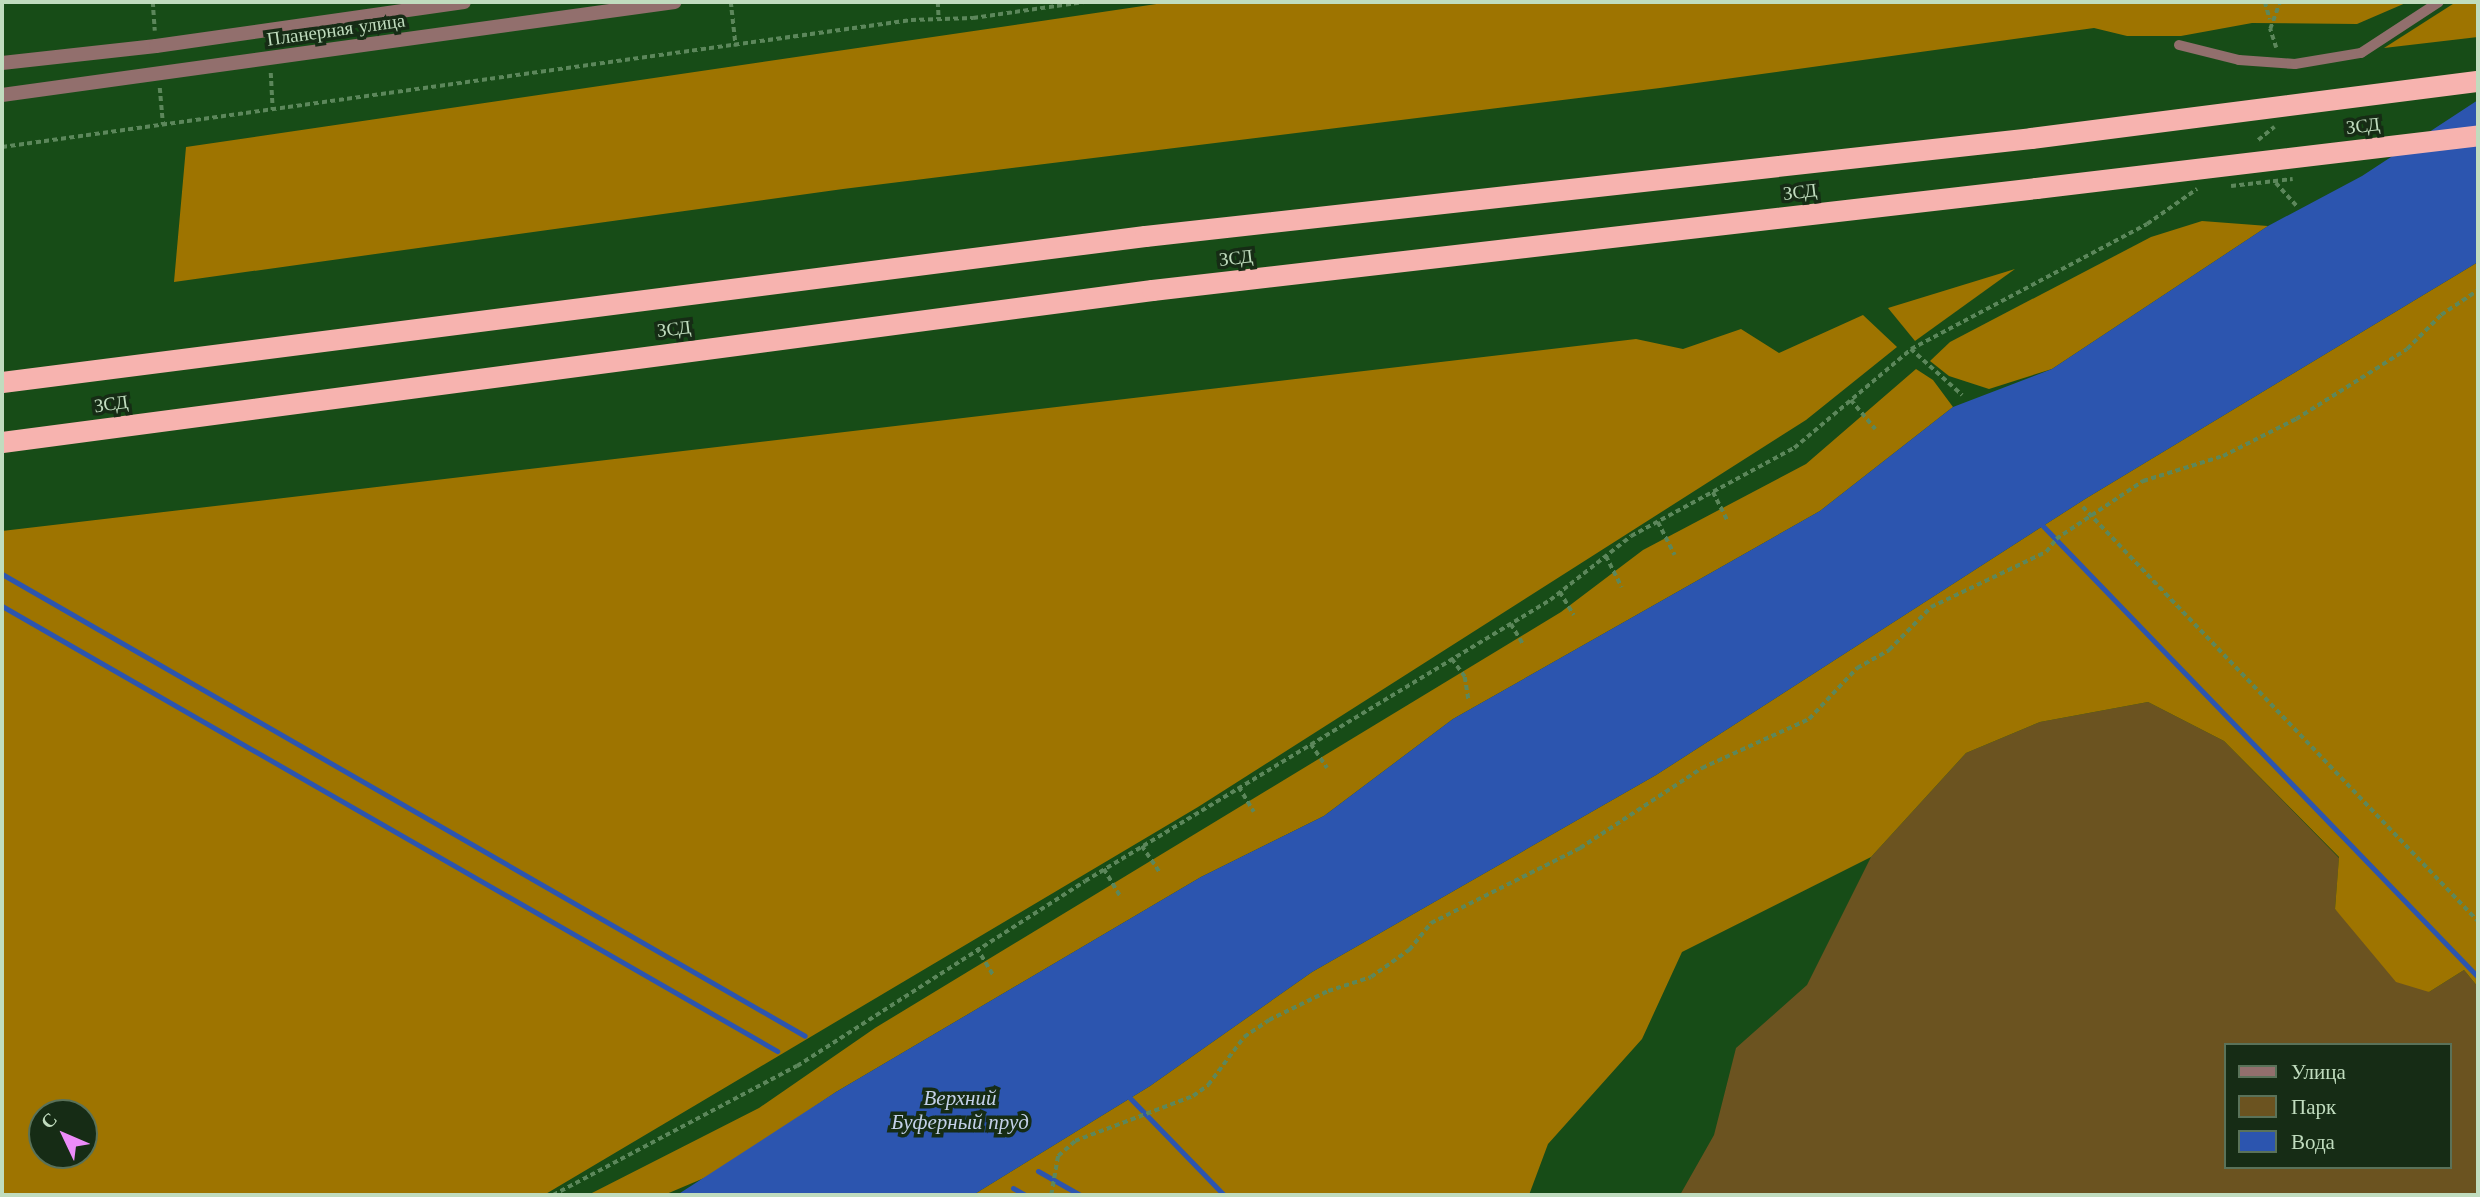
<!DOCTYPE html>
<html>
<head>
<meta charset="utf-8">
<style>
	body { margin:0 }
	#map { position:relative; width:2480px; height:1197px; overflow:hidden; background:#174c17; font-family:"Libre Baskerville",serif }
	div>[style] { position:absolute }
	.green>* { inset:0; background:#6b5320 }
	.forest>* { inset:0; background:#9e7400 }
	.water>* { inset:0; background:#2c55af }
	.stream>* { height:5px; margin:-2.5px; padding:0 2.5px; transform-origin:2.5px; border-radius:2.5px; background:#2c55af }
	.path>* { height:3.5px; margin-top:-1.75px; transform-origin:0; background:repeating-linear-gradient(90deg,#5c875b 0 5px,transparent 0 8.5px) }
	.lane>* { height:10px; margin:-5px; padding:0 5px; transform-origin:5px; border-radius:5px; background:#926f6d }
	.street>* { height:14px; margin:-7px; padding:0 7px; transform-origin:7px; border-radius:7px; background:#926f6d }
	.highway>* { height:21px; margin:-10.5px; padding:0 10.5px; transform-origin:10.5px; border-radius:10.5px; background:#f7b3af }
	.highway-bridge>* { height:21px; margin:-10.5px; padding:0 10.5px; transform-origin:10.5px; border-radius:10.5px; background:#f7b3af }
	span { translate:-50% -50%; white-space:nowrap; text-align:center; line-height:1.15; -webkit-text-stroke:7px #162c15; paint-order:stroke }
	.street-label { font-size:19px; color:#c0dcbe }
	.water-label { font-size:21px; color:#c4d1e9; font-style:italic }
	.frame { position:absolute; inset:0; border:4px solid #c0dcbe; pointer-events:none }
	.legend { position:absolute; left:2224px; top:1043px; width:228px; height:126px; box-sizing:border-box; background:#162c15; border:2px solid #5a7259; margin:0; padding:9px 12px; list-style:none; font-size:21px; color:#c0dcbe }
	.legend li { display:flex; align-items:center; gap:14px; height:35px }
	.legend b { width:35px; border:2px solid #5a7259 }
	.north { position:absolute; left:28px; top:1099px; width:70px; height:70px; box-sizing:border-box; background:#162c15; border:2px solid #5a7259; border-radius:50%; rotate:314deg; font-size:19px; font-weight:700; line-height:28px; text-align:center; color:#c0dcbe }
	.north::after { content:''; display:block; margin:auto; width:24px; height:32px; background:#ed8cf9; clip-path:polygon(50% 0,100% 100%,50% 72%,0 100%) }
</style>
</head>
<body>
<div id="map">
	<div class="green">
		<div style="clip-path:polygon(evenodd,2148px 702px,2224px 741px,2339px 858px,2335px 909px,2429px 992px,2464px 970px,2478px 987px,2478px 1195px,1680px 1195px,1714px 1135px,1736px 1048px,1807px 985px,1871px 857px,1966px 753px,2040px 722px,2148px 702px,2226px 1045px,2450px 1045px,2450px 1167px,2226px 1167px,2226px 1045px)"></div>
	</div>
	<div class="forest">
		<div style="clip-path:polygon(1170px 2px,2408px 2px,2357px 24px,2252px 23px,2181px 36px,2127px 36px,2094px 28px,1660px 88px,843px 189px,174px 282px,186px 147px)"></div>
		<div style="clip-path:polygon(2456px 2px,2478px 2px,2478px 37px,2384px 48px)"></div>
		<div style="clip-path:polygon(2202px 221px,2268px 226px,2052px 369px,1989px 389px,1949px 376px,1930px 361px,1950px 342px,2151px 237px)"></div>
		<div style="clip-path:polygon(2478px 262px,2478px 987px,2464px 970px,2429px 992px,2396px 982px,2335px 909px,2339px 857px,2224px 741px,2148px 702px,2040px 722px,1966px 753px,1871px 857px,1682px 952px,1642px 1039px,1548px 1144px,1529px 1195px,973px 1195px,1150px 1086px,1312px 972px,1656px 775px,2085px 499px)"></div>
		<div style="clip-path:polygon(2015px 269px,1915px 341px,1888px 308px)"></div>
		<div style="clip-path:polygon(evenodd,1863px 315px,1897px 347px,1806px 420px,1198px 807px,544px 1195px,2px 1195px,2px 531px,1636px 339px,1683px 349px,1741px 329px,1779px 353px,1863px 315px,84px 1113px,84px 1155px,42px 1155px,42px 1113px,84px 1113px)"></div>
		<div style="clip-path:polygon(1916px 369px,1933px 380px,1953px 407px,1820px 511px,1453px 719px,1324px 816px,1201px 877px,836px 1092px,716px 1173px,664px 1195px,588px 1195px,759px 1108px,875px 1028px,1561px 612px,1643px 550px,1806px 464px)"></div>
	</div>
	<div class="water">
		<div style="clip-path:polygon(2478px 100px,2478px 262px,2085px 499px,1656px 775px,1312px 972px,1150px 1086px,973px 1195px,677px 1195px,836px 1092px,1201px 877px,1324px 816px,1453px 719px,1820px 511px,1953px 407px,2052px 369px,2268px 226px,2362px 176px)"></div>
	</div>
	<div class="stream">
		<div style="left:2043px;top:526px;width:627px;rotate:46.03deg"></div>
		<div style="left:2px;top:574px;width:926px;rotate:29.91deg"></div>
		<div style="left:2px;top:606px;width:894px;rotate:29.86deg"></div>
		<div style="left:1130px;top:1098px;width:135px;rotate:45.9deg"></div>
		<div style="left:1038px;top:1171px;width:48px;rotate:29.7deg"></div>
		<div style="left:1013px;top:1188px;width:14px;rotate:30deg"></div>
	</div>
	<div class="path">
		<div style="left:153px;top:2px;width:29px;rotate:86deg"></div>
		<div style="left:731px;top:2px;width:45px;rotate:83.7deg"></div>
		<div style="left:938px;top:2px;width:17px;rotate:87deg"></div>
		<div style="left:2265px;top:2px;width:18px;rotate:74deg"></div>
		<div style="left:2276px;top:48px;width:20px;rotate:-108deg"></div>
		<div style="left:2270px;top:29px;width:29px;rotate:-70deg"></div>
		<div style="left:271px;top:73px;width:37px;rotate:87deg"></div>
		<div style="left:160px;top:88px;width:37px;rotate:85deg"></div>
		<div style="left:2258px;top:140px;width:21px;rotate:-39deg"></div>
		<div style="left:2px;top:147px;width:918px;rotate:-7.95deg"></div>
		<div style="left:911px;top:20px;width:62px;rotate:-1.8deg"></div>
		<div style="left:973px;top:18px;width:112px;rotate:-8.2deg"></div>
		<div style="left:2276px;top:183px;width:31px;rotate:48deg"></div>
		<div style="left:2231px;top:186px;width:62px;rotate:-6.4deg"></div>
		<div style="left:1911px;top:349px;width:69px;rotate:42deg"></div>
		<div style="left:1851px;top:400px;width:38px;rotate:50deg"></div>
		<div style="left:1713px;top:492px;width:34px;rotate:63deg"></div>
		<div style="left:2083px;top:507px;width:572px;rotate:46.35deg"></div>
		<div style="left:1658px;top:522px;width:37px;rotate:63deg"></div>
		<div style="left:1606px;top:556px;width:35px;rotate:63deg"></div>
		<div style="left:1560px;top:592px;width:27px;rotate:59deg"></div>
		<div style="left:1511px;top:624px;width:23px;rotate:59deg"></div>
		<div style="left:1452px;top:659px;width:22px;rotate:54deg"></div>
		<div style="left:1465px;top:677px;width:24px;rotate:81deg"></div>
		<div style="left:1311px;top:744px;width:29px;rotate:56deg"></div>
		<div style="left:1239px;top:787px;width:29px;rotate:59deg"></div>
		<div style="left:1142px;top:846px;width:32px;rotate:56deg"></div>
		<div style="left:1104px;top:869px;width:31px;rotate:59deg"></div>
		<div style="left:977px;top:948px;width:33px;rotate:59deg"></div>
		<div style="left:553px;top:1195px;width:276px;rotate:-27.9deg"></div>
		<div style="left:797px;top:1066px;width:342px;rotate:-32.7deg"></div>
		<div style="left:1085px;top:881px;width:543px;rotate:-31.14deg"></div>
		<div style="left:1550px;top:600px;width:103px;rotate:-38.3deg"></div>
		<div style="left:1631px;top:536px;width:185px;rotate:-28.4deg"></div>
		<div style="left:1794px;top:448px;width:153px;rotate:-40.2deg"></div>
		<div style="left:1911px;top:349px;width:267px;rotate:-27.9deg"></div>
		<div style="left:2147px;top:224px;width:61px;rotate:-35deg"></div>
		<div style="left:1051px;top:1195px;width:40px;rotate:-80deg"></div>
		<div style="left:1058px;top:1156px;width:23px;rotate:-41deg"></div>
		<div style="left:1075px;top:1141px;width:126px;rotate:-20.9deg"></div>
		<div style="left:1193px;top:1096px;width:19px;rotate:-36deg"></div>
		<div style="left:1208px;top:1085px;width:60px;rotate:-53.1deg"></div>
		<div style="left:1244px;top:1037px;width:30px;rotate:-34deg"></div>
		<div style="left:1269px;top:1020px;width:66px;rotate:-26.2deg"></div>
		<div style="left:1328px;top:991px;width:45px;rotate:-18deg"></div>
		<div style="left:1371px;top:977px;width:47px;rotate:-35.4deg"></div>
		<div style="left:1409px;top:950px;width:35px;rotate:-51deg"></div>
		<div style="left:1431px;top:923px;width:167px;rotate:-26.7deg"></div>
		<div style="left:1580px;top:848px;width:146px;rotate:-33.3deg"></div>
		<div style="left:1702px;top:768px;width:118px;rotate:-24.6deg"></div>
		<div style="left:1809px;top:719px;width:70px;rotate:-46.7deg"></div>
		<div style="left:1857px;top:668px;width:37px;rotate:-29deg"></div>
		<div style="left:1889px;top:650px;width:60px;rotate:-45.7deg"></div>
		<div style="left:1931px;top:607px;width:127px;rotate:-25.6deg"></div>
		<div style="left:2046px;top:552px;width:16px;rotate:-52deg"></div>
		<div style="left:2056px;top:539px;width:105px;rotate:-33.7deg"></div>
		<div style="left:2143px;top:481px;width:84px;rotate:-17.4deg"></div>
		<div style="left:2223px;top:456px;width:82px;rotate:-26.9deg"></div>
		<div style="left:2296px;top:419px;width:131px;rotate:-32.2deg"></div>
		<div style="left:2407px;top:349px;width:48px;rotate:-45deg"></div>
		<div style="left:2441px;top:315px;width:45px;rotate:-34deg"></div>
	</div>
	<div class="lane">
		<div style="left:2179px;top:45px;width:62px;rotate:14deg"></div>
		<div style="left:2239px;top:60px;width:56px;rotate:4.1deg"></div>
		<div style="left:2295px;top:64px;width:67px;rotate:-9.5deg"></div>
		<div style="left:2361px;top:53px;width:93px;rotate:-33.2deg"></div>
	</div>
	<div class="street">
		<div style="left:2px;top:63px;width:155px;rotate:-6.3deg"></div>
		<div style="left:156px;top:46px;width:311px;rotate:-8.1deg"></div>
		<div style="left:2px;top:95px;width:679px;rotate:-7.87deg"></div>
	</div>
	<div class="highway">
		<div style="left:2px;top:382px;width:1152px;rotate:-7.28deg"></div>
		<div style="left:1145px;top:236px;width:891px;rotate:-6.31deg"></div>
		<div style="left:2px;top:442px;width:1160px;rotate:-7.53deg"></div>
		<div style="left:1152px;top:290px;width:890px;rotate:-6.58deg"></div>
	</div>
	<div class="highway-bridge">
		<div style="left:2031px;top:138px;width:451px;rotate:-7.3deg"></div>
		<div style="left:2036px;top:188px;width:445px;rotate:-6.8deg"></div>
	</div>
	<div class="street-label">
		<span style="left:336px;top:30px;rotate:-8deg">Планерная улица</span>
		<span style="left:2363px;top:126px;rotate:-7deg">ЗСД</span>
		<span style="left:1800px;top:192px;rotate:-7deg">ЗСД</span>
		<span style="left:1236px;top:258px;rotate:-7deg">ЗСД</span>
		<span style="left:674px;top:329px;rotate:-7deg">ЗСД</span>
		<span style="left:111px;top:404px;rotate:-8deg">ЗСД</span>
	</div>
	<div class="water-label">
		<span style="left:960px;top:1110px">Верхний<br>Буферный пруд</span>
	</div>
	<div class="frame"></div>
	<ul class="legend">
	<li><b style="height:9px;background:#926f6d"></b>Улица</li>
	<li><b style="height:19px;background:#6b5320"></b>Парк</li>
	<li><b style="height:19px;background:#2c55af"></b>Вода</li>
	</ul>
	<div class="north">С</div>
</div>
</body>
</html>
